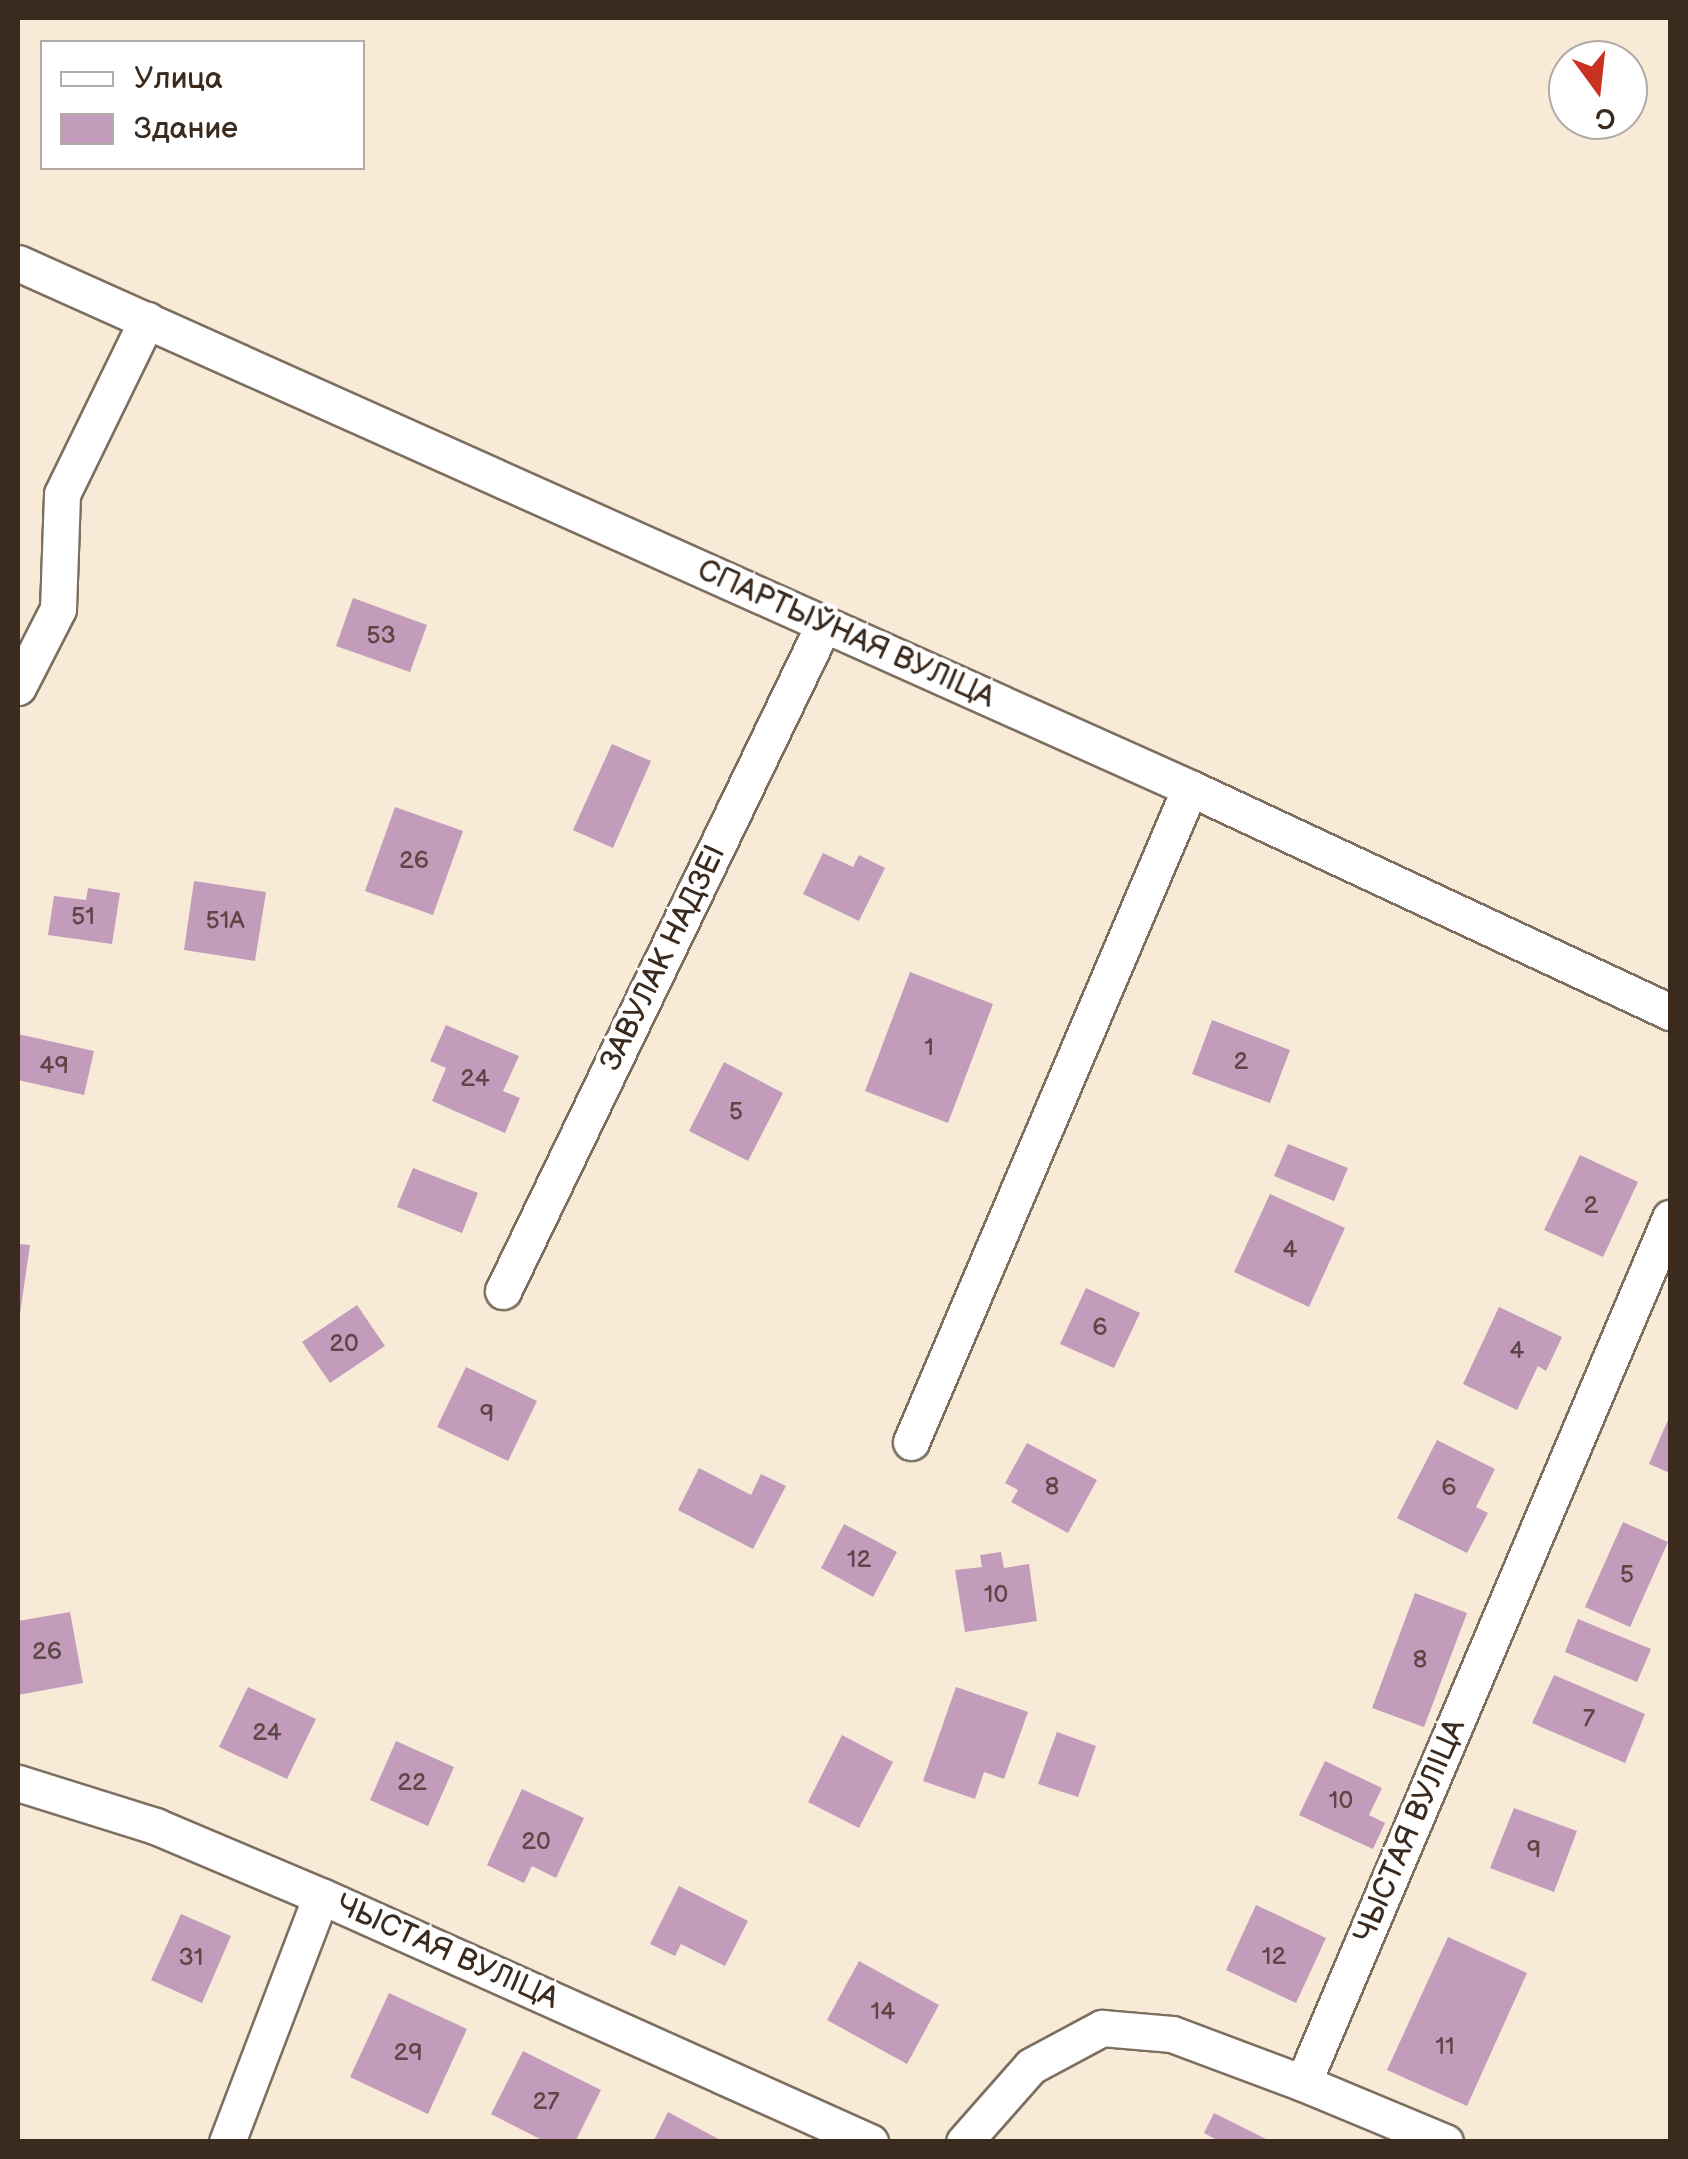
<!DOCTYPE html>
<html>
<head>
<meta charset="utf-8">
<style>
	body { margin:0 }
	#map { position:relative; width:1688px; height:2159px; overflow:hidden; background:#f7ebd8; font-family:"Balsamiq Sans",sans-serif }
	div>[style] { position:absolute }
	.building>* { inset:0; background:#c29cba }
	.roads { filter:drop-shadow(2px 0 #7d6e5f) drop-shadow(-2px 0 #7d6e5f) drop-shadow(0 2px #7d6e5f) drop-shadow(0 -2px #7d6e5f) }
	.minor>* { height:35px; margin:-17.5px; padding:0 17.5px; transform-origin:17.5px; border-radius:17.5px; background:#fff }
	span { translate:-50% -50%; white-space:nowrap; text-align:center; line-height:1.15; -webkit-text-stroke:9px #fff; paint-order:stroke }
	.number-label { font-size:25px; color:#5d4645 }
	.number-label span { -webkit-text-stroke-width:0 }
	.street-label { font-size:30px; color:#3b2a1e }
	.frame { position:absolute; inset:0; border:20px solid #3b2a1e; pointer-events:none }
	.legend { position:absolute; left:40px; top:40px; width:325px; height:130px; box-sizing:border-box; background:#fff; border:2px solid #b1aaa5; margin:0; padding:12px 18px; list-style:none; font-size:30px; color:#3b2a1e }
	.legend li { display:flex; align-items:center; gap:20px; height:50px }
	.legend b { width:50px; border:2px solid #b1aaa5 }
	.north { position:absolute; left:1548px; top:40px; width:100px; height:100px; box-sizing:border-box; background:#fff; border:2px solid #b1aaa5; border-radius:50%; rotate:165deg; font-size:28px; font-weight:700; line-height:40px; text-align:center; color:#3b2a1e }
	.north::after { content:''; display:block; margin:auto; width:35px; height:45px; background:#c8321e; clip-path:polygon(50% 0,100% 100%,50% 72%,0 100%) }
</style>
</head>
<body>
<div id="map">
	<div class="building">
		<div style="clip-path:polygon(353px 598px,427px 625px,410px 672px,336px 646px)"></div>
		<div style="clip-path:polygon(612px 744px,651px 761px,613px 848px,573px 830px)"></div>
		<div style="clip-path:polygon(395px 807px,463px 831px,433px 915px,365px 891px)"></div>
		<div style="clip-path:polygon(823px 853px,853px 867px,859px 855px,885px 868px,859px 921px,803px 894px)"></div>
		<div style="clip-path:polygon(194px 881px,266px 892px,255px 961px,184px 950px)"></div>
		<div style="clip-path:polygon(88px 888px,120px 893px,112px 944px,48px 935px,54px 896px,86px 900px)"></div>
		<div style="clip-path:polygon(910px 972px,993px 1004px,948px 1123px,865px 1091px)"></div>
		<div style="clip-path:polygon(1212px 1020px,1290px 1050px,1270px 1103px,1192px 1074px)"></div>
		<div style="clip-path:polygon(446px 1025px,519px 1056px,503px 1091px,520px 1098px,505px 1133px,432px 1101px,446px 1068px,430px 1061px)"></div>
		<div style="clip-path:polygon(18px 1034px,94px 1051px,84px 1095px,18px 1080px)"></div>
		<div style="clip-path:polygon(724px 1062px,783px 1093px,748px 1161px,689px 1131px)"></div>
		<div style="clip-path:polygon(1288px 1144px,1348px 1168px,1334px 1201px,1274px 1176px)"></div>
		<div style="clip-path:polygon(1580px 1155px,1638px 1182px,1603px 1257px,1544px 1230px)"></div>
		<div style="clip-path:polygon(413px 1168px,478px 1193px,462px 1233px,397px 1207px)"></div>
		<div style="clip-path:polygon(1270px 1194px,1345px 1228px,1309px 1307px,1234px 1272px)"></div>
		<div style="clip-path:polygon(18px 1244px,30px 1245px,20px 1314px,18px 1314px)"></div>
		<div style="clip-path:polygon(1086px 1288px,1140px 1313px,1114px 1368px,1060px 1344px)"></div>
		<div style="clip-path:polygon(357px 1305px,385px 1346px,330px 1383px,302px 1342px)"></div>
		<div style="clip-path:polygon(1499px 1307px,1562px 1337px,1546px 1371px,1538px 1366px,1517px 1410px,1463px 1384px)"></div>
		<div style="clip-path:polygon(466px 1367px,537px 1401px,508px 1461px,437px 1427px)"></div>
		<div style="clip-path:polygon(1670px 1415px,1670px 1473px,1649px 1464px)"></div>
		<div style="clip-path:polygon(1437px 1440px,1495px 1469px,1476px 1507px,1488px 1513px,1467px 1553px,1397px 1518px)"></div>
		<div style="clip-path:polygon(1027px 1443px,1097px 1480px,1068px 1533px,1011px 1502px,1018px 1490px,1005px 1483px)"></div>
		<div style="clip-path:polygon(699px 1468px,751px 1495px,761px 1474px,786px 1486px,753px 1549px,678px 1510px)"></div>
		<div style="clip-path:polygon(1623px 1522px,1668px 1542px,1630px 1627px,1585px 1607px)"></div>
		<div style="clip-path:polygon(844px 1524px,897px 1552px,873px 1597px,821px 1568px)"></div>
		<div style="clip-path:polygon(1001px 1552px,1004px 1568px,1029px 1564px,1037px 1621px,965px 1632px,955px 1570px,982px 1567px,980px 1555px)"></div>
		<div style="clip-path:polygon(1415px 1593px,1467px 1613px,1424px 1727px,1372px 1708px)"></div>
		<div style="clip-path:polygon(70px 1612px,83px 1683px,18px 1695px,18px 1621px)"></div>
		<div style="clip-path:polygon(1578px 1619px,1651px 1649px,1637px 1682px,1565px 1652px)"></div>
		<div style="clip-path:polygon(1554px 1675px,1645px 1714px,1625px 1763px,1532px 1723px)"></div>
		<div style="clip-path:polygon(248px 1687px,316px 1719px,287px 1779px,219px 1747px)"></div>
		<div style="clip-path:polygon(956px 1687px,1028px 1712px,1004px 1779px,984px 1772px,975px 1799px,923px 1781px)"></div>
		<div style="clip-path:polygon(1057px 1732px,1096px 1746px,1078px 1797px,1038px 1784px)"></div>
		<div style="clip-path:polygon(842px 1735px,893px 1762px,859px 1828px,808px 1802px)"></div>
		<div style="clip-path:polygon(396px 1741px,454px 1767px,428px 1826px,370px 1800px)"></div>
		<div style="clip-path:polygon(1325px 1761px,1382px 1788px,1369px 1815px,1385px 1823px,1373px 1849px,1299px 1815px)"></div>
		<div style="clip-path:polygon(522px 1789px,584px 1818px,556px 1878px,532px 1866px,524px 1883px,487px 1865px)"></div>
		<div style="clip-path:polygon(1514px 1808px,1577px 1831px,1554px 1892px,1490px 1868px)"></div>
		<div style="clip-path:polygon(679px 1886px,748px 1921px,725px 1966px,681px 1944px,675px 1956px,650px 1944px)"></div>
		<div style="clip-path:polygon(1256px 1905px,1326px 1938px,1296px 2003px,1226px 1970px)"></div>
		<div style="clip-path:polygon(181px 1914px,231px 1936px,202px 2003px,151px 1980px)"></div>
		<div style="clip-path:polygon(1448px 1937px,1527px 1973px,1467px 2106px,1387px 2070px)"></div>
		<div style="clip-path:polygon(859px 1961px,939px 2005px,907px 2064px,827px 2020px)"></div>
		<div style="clip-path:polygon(389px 1993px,467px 2029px,428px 2114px,350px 2077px)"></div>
		<div style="clip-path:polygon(523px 2051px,601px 2090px,575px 2142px,546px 2142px,491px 2114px)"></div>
		<div style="clip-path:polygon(668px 2112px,724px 2142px,653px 2142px)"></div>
		<div style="clip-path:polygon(1214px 2113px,1272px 2142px,1221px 2142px,1204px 2133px)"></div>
	</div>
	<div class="roads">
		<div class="minor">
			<div style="left:18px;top:263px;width:1284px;rotate:24.13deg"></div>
			<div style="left:1190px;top:788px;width:530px;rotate:25.02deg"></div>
			<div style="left:18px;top:687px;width:88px;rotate:-62.9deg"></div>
			<div style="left:58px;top:609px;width:115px;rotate:-88deg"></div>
			<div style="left:62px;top:494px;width:194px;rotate:-64deg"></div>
			<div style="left:503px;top:1291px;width:740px;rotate:-64.3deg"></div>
			<div style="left:911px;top:1442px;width:711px;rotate:-66.9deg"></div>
			<div style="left:18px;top:1783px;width:144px;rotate:17.4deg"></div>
			<div style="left:155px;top:1826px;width:180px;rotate:22.9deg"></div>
			<div style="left:321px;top:1896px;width:602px;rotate:24.14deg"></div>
			<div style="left:1303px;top:2083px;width:154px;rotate:22.6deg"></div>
			<div style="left:227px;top:2142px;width:263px;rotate:-69.1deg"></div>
			<div style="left:964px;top:2142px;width:101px;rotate:-48.6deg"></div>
			<div style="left:1031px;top:2066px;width:81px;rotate:-28.2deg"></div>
			<div style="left:1102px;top:2028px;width:70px;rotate:4.9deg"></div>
			<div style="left:1172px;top:2034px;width:140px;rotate:20.5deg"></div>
			<div style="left:1303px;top:2083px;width:940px;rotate:-67.01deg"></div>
		</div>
	</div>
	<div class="number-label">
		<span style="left:381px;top:636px">53</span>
		<span style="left:414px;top:861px">26</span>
		<span style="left:83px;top:917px">51</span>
		<span style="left:225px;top:921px">51А</span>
		<span style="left:929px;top:1048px">1</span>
		<span style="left:1241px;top:1062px">2</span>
		<span style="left:54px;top:1066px">49</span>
		<span style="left:475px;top:1079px">24</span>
		<span style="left:736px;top:1112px">5</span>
		<span style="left:1591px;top:1206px">2</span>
		<span style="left:1290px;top:1250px">4</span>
		<span style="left:1100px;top:1328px">6</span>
		<span style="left:344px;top:1344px">20</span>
		<span style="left:1517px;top:1351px">4</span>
		<span style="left:487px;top:1414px">9</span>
		<span style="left:1052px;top:1487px">8</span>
		<span style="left:1449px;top:1488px">6</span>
		<span style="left:859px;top:1560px">12</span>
		<span style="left:1627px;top:1575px">5</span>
		<span style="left:996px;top:1595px">10</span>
		<span style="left:47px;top:1652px">26</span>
		<span style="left:1420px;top:1660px">8</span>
		<span style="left:1589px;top:1719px">7</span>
		<span style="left:267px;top:1733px">24</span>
		<span style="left:412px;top:1783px">22</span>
		<span style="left:1341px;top:1801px">10</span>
		<span style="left:536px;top:1842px">20</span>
		<span style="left:1534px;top:1850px">9</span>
		<span style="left:1274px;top:1957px">12</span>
		<span style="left:191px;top:1958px">31</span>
		<span style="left:883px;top:2012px">14</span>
		<span style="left:1445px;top:2047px">11</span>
		<span style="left:408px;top:2053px">29</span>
		<span style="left:546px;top:2102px">27</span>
	</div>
	<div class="street-label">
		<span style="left:846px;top:634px;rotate:24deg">СПАРТЫЎНАЯ ВУЛІЦА</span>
		<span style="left:663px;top:958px;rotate:-64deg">ЗАВУЛАК НАДЗЕІ</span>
		<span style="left:1410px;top:1831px;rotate:-67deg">ЧЫСТАЯ ВУЛІЦА</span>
		<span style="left:447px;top:1952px;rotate:24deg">ЧЫСТАЯ ВУЛІЦА</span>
	</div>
	<div class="frame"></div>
	<ul class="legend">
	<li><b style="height:12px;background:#fff"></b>Улица</li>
	<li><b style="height:28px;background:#c29cba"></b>Здание</li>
	</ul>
	<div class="north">С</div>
</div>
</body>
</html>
